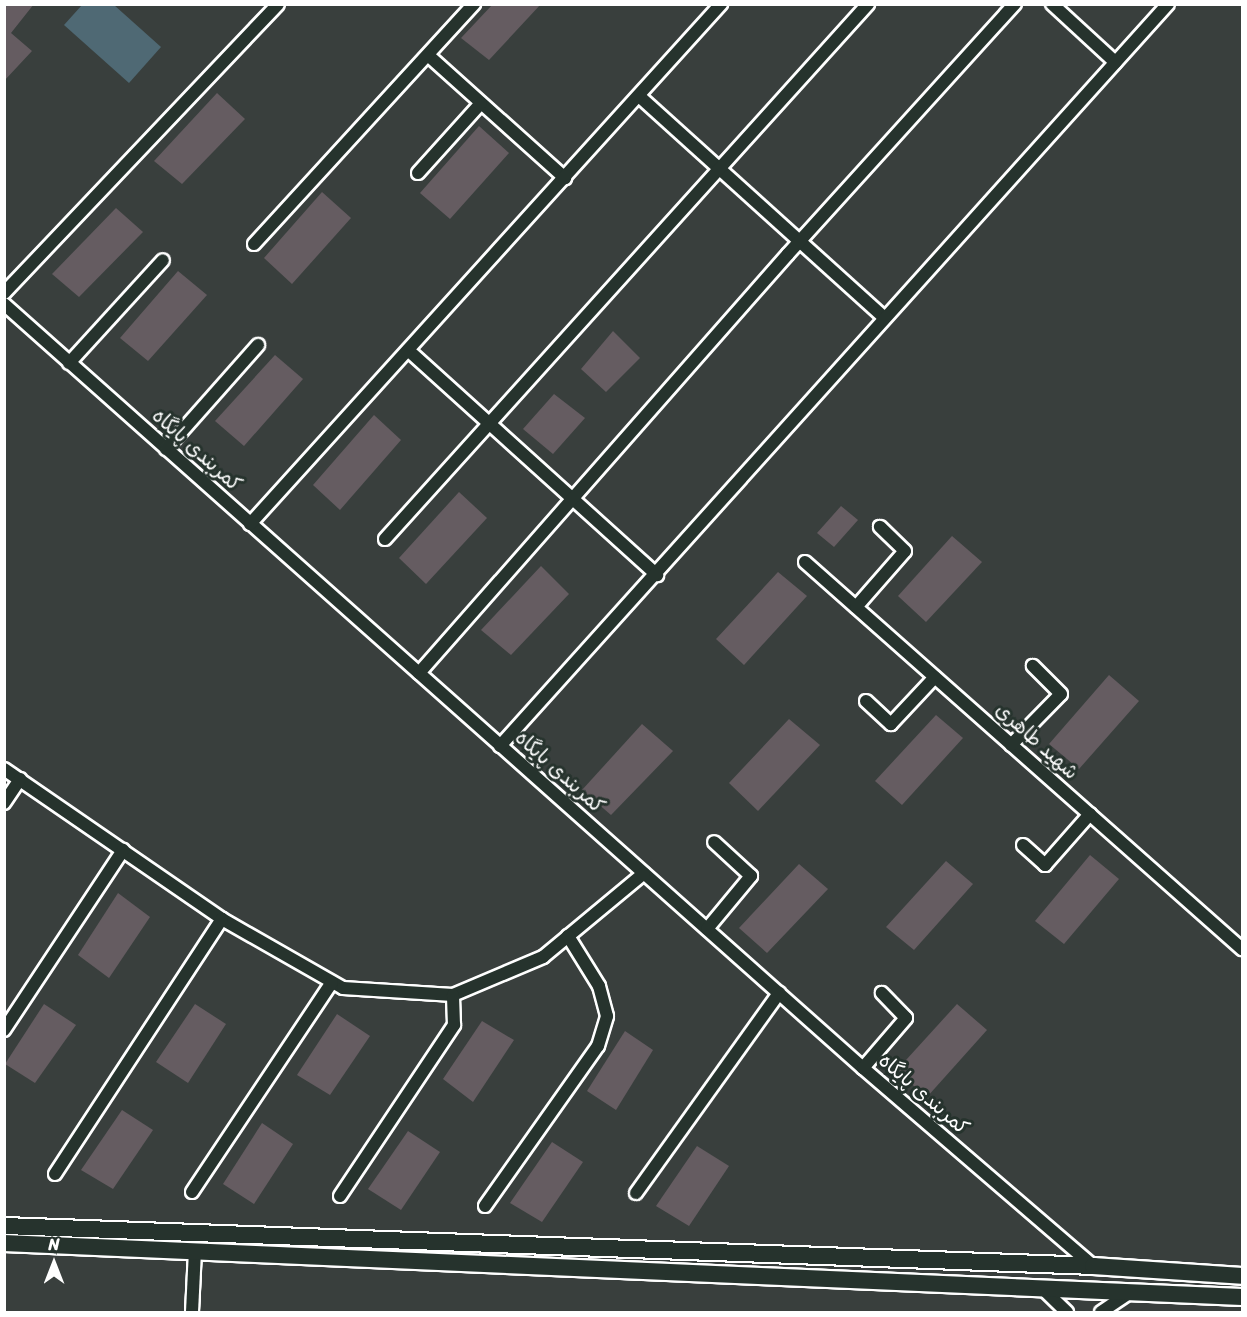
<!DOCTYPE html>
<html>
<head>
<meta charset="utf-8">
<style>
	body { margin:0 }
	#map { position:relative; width:1247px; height:1317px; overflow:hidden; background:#26332d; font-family:Sriracha,"Playpen Sans Arabic",sans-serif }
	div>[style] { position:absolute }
	.built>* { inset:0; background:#393f3d }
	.water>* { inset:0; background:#4f6974 }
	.building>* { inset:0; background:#655c61 }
	.roads { filter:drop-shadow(2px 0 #fff) drop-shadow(-2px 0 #fff) drop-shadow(0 2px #fff) drop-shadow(0 -2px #fff) }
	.street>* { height:12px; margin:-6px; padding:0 6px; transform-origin:6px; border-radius:6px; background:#26332d }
	.secondary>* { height:16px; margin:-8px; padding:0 8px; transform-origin:8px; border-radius:8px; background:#26332d }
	span { translate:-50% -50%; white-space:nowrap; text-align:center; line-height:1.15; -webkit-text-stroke:6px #26332d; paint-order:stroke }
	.street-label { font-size:20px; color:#fff }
	.frame { position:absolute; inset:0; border:6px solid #fff; pointer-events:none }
	.north { position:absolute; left:24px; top:1233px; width:60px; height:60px; -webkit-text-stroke:4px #26332d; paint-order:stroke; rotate:0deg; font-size:16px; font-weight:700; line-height:24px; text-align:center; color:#fff }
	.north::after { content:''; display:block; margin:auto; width:21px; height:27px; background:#fff; clip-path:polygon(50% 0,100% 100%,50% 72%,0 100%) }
</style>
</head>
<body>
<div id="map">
	<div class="built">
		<div style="clip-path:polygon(5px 5px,1242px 5px,1242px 1312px,5px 1312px)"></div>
	</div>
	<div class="water">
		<div style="clip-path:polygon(82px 5px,114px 5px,161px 47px,129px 83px,64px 25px)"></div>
	</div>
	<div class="building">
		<div style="clip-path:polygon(4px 4px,34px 4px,11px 33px,32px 51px,4px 81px)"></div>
		<div style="clip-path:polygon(493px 4px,541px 4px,489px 60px,461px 38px)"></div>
		<div style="clip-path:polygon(217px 93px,245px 119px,182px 184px,154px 161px)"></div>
		<div style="clip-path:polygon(479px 126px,509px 153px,450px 219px,420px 193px)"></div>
		<div style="clip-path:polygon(322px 192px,351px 218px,292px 284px,264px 258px)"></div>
		<div style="clip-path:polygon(116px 208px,143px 232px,79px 297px,52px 274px)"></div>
		<div style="clip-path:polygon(178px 271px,207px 295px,148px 361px,120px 338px)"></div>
		<div style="clip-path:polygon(613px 331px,640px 358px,606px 392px,581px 369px)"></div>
		<div style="clip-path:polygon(275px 355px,303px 379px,244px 446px,215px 421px)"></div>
		<div style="clip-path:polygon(554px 394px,585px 418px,553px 454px,523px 429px)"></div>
		<div style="clip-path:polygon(374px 415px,401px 440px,340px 510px,313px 485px)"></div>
		<div style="clip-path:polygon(459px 492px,487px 518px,426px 584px,399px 558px)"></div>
		<div style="clip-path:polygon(841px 506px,858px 520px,834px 547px,817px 533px)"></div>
		<div style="clip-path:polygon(952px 536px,982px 562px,926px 622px,898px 596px)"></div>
		<div style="clip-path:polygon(541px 566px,569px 594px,511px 655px,481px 630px)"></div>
		<div style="clip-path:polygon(778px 572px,807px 596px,744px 665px,716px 639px)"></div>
		<div style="clip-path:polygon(1109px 675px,1139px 701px,1079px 769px,1049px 744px)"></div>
		<div style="clip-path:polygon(936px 715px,963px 738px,902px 805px,875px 781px)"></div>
		<div style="clip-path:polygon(789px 719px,820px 745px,758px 811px,729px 783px)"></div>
		<div style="clip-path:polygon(642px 724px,673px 751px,611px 815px,582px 790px)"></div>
		<div style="clip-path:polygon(1090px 855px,1119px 879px,1064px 944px,1035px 921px)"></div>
		<div style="clip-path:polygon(946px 861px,973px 884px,914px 950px,886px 927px)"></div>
		<div style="clip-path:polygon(799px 864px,828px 889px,767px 953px,739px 928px)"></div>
		<div style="clip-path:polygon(118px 893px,150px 917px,109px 978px,78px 955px)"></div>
		<div style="clip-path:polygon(44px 1004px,76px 1025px,35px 1083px,5px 1064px)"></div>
		<div style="clip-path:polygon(195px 1004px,226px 1024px,188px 1083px,156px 1062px)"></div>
		<div style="clip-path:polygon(957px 1004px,987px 1030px,927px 1097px,896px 1071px)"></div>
		<div style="clip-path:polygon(337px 1014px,370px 1036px,330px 1095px,297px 1075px)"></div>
		<div style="clip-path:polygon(482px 1021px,514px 1040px,473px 1102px,443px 1079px)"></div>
		<div style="clip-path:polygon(625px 1031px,653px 1050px,616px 1110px,587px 1091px)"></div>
		<div style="clip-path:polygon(122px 1110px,153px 1130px,113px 1189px,81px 1170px)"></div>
		<div style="clip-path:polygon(262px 1123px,293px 1144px,254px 1204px,223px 1184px)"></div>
		<div style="clip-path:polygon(408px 1131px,440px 1152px,401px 1210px,368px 1189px)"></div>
		<div style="clip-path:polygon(552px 1142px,583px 1162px,542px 1222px,510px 1203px)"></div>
		<div style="clip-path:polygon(697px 1146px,729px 1166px,689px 1226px,656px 1206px)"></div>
	</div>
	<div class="roads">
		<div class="street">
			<div style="left:1052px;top:4px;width:86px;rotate:42.6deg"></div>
			<div style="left:429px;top:56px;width:183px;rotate:41.9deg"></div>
			<div style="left:639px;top:96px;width:331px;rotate:42.1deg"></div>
			<div style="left:418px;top:173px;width:94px;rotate:-48deg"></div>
			<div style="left:254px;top:244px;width:326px;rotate:-47.5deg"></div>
			<div style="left:4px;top:293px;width:398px;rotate:-46.5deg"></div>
			<div style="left:4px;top:304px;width:1150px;rotate:41.65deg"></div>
			<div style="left:863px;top:1068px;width:303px;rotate:40.7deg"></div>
			<div style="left:408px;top:350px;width:336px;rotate:42.1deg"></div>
			<div style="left:69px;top:363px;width:139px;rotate:-47.6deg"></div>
			<div style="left:166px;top:449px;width:139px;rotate:-48.5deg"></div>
			<div style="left:250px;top:524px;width:702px;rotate:-47.83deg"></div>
			<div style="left:385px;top:539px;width:721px;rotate:-47.92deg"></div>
			<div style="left:805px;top:562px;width:584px;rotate:41.53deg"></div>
			<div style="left:856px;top:607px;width:74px;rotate:-48.8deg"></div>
			<div style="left:905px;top:551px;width:35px;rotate:-136deg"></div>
			<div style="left:419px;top:673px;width:558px;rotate:-48.63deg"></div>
			<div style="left:788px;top:254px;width:338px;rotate:-47.8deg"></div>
			<div style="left:866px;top:701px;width:34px;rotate:43deg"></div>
			<div style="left:891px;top:724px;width:64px;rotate:-46.9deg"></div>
			<div style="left:1011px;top:745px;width:71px;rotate:-45.6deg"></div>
			<div style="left:1061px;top:694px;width:40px;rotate:-135deg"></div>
			<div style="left:500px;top:746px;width:998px;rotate:-48deg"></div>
			<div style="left:4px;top:769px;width:265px;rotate:34.5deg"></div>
			<div style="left:222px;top:919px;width:139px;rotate:29.7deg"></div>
			<div style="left:343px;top:988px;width:110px;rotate:3.6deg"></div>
			<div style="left:453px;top:995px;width:98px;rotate:-22.9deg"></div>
			<div style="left:543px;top:957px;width:131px;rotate:-39.7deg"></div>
			<div style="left:4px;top:803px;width:29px;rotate:-56deg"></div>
			<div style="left:1023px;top:845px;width:30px;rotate:42deg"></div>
			<div style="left:1045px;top:865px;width:68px;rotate:-48.6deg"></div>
			<div style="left:707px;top:929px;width:69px;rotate:-50.3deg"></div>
			<div style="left:751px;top:876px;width:50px;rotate:-137.4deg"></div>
			<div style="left:4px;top:1030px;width:216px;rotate:-56.5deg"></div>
			<div style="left:863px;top:1068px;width:66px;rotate:-49.3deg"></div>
			<div style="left:906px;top:1018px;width:35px;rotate:-134deg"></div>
			<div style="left:55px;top:1174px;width:305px;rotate:-56.8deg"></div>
			<div style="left:192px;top:1192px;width:252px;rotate:-56.3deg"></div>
			<div style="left:636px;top:1193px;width:246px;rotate:-54.4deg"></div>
			<div style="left:340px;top:1196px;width:206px;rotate:-56.3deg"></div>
			<div style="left:454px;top:1025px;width:30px;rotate:-92deg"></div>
			<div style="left:485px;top:1206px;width:196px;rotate:-54.8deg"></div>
			<div style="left:598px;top:1046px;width:31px;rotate:-73deg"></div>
			<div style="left:607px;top:1016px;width:31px;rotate:-105deg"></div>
			<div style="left:599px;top:986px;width:59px;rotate:-121.8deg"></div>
			<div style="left:1042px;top:1288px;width:35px;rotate:44deg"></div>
			<div style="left:192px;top:1312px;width:61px;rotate:-87.2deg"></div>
			<div style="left:1101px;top:1312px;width:36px;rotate:-34deg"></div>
		</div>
		<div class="secondary">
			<div style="left:4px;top:1226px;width:1090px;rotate:2.1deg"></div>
			<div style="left:1093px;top:1266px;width:149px;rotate:3.8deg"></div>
			<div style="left:4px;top:1243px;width:1239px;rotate:2.5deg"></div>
		</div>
	</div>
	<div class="street-label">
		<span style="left:197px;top:450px;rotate:42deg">کمربندی پایگاه</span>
		<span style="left:1037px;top:741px;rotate:42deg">شهید طاهری</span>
		<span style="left:560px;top:772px;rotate:42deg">کمربندی پایگاه</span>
		<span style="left:924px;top:1094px;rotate:41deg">کمربندی پایگاه</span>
	</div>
	<div class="frame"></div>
	<div class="north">N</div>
</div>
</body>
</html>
